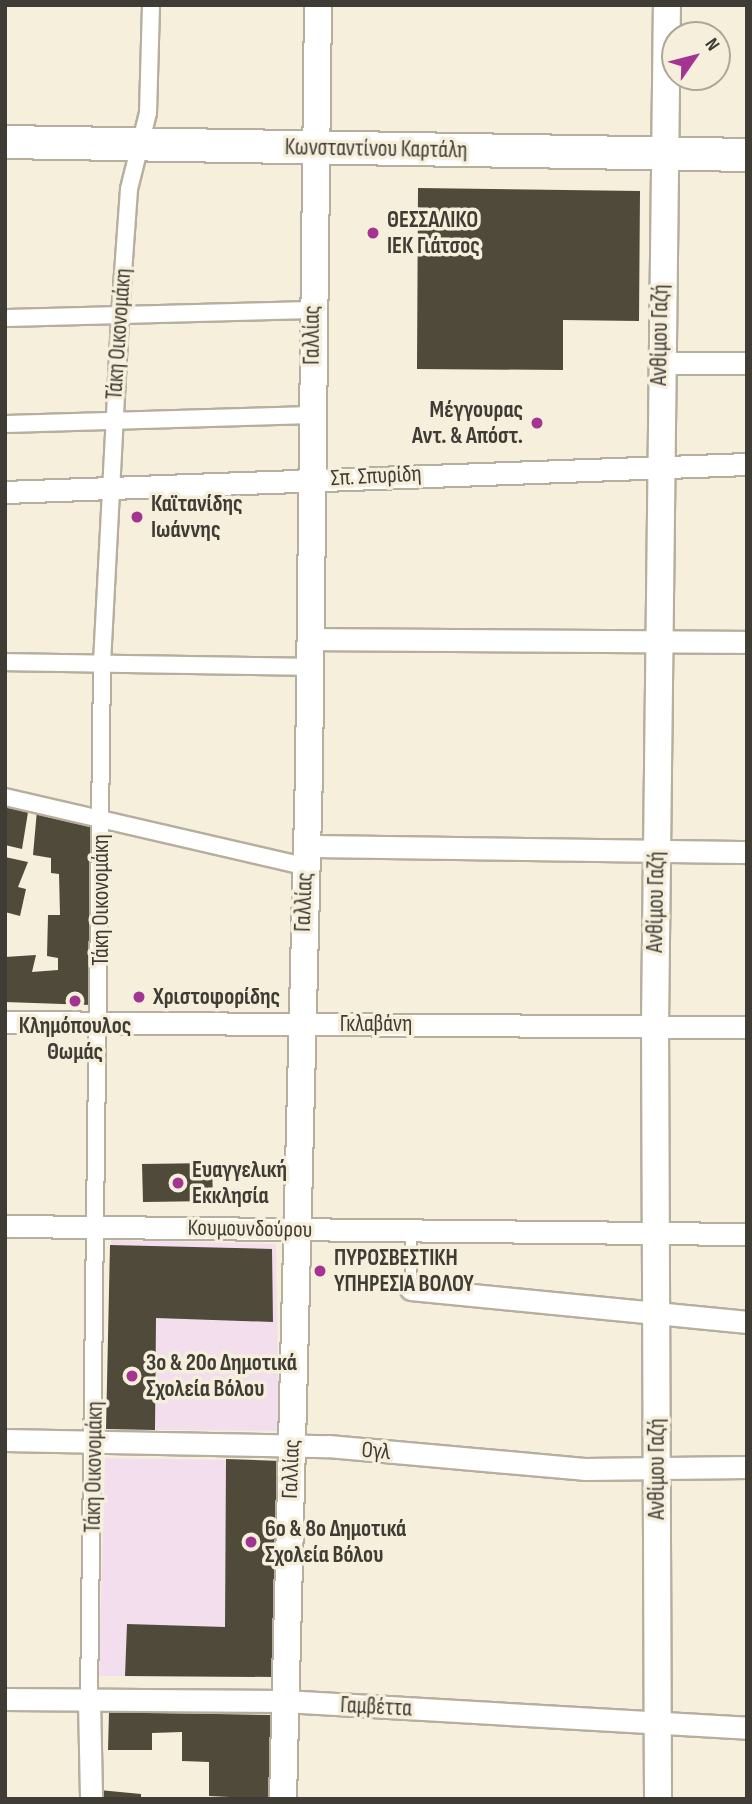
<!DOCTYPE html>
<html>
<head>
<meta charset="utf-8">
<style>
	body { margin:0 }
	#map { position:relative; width:752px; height:1804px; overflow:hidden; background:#f6efdc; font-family:"Sofia Sans Condensed",sans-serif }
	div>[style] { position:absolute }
	.education>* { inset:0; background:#f3deee }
	.building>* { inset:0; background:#504a3b }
	.roads { filter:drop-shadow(2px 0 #b6af9e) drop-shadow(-2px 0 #b6af9e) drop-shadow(0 2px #b6af9e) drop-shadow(0 -2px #b6af9e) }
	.service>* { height:10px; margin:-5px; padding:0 5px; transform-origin:5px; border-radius:5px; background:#fff }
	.pedestrian>* { height:16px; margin:-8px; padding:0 8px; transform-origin:8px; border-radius:8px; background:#fff }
	.minor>* { height:21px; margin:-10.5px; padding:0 10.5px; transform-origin:10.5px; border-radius:10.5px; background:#fff }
	.tertiary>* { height:26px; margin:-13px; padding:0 13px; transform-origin:13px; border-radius:13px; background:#fff }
	.secondary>* { height:32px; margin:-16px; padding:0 16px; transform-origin:16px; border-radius:16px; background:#fff }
	.dots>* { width:19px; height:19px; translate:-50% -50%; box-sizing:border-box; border:4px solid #f6efdc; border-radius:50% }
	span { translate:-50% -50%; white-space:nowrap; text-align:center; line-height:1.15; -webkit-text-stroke:7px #f6efdc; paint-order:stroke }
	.street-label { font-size:23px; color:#3f3c35 }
	.poi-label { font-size:23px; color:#3f3c35; font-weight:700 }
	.left { translate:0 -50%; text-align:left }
	.right { translate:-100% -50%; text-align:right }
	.frame { position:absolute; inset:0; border:7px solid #3f3c35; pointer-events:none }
	.north { position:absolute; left:661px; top:21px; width:70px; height:70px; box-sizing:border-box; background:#f6efdc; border:2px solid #ada799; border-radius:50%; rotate:55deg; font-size:19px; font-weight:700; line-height:28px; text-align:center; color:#3f3c35 }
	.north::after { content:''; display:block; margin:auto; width:24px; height:32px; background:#a43492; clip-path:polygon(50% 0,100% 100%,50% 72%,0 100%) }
</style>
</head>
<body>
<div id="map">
	<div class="education">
		<div style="clip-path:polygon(111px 1240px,276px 1244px,279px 1431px,106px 1429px)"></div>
		<div style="clip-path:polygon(105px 1458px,280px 1461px,273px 1677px,99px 1676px)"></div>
	</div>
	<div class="building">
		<div style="clip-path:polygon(418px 188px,640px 191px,639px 321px,563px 320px,563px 370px,417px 369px)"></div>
		<div style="clip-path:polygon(5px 800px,29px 806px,22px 849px,5px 845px)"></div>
		<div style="clip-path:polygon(37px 810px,93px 823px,91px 1005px,5px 1002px,5px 957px,36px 955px,32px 972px,58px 970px,58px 958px,47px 956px,48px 915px,60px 915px,59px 874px,51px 873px,51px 858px,33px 855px)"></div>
		<div style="clip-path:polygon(5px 857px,28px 862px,18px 887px,26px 889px,20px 916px,5px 912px)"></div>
		<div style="clip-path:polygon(212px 1163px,213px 1201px,143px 1202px,142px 1164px)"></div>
		<div style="clip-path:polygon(110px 1245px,272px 1249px,273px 1322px,156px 1318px,155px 1430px,106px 1429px)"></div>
		<div style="clip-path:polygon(226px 1459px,280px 1461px,273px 1677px,125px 1676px,127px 1624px,225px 1627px)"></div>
		<div style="clip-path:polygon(109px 1712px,274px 1715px,274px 1799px,209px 1796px,209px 1762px,182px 1761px,182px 1732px,152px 1733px,152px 1750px,108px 1750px)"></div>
		<div style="clip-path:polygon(99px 1790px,141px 1794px,141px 1799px,98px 1799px)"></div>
	</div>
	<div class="roads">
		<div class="service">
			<div style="left:411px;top:1231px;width:58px;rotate:90deg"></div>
		</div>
		<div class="pedestrian">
			<div style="left:5px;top:318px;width:307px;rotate:-1.5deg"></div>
			<div style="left:5px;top:424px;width:307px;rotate:-1.7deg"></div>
			<div style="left:5px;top:662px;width:304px;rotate:0.9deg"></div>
			<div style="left:5px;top:797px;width:308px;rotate:13deg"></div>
			<div style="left:89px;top:1700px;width:1037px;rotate:-89.28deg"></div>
			<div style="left:102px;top:663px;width:348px;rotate:-87deg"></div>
			<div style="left:120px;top:315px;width:126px;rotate:-85.9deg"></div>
			<div style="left:129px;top:189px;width:78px;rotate:-76deg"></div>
			<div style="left:148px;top:113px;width:108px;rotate:-88.4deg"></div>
		</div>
		<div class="minor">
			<div style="left:660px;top:363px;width:87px"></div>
			<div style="left:5px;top:492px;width:743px;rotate:-2.16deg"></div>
			<div style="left:310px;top:639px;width:437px;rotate:0.4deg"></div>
			<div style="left:306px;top:846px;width:441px;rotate:0.8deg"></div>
			<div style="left:5px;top:1022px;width:742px;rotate:0.39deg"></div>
			<div style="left:5px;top:1226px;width:742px;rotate:0.62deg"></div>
			<div style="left:411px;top:1289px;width:338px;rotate:5.6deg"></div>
			<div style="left:5px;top:1440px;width:323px;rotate:1.1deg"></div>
			<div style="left:328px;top:1446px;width:257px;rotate:5.1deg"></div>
			<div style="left:584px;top:1469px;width:163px;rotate:-0.7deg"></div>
			<div style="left:5px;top:1699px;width:279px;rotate:0.4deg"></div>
			<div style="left:284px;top:1701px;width:464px;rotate:3.3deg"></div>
			<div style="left:89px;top:1700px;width:99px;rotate:88.8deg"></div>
		</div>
		<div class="tertiary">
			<div style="left:283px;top:1799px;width:1028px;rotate:-88.55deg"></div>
			<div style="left:309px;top:771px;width:766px;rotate:-89.33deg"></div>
			<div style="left:658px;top:1799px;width:773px;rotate:-90.22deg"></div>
			<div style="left:655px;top:1026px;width:1021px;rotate:-89.33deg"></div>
		</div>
		<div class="secondary">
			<div style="left:5px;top:142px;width:742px;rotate:1deg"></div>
		</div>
	</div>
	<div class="dots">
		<div style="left:373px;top:233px;background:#a43492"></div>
		<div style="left:537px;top:423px;background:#a43492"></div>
		<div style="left:137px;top:517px;background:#a43492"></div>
		<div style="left:139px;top:997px;background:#a43492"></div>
		<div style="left:75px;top:1001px;background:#a43492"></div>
		<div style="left:178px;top:1183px;background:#a43492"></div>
		<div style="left:320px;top:1271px;background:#a43492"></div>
		<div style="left:132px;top:1376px;background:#a43492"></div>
		<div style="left:251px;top:1542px;background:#a43492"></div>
	</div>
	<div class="street-label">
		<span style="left:376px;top:149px;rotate:1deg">Κωνσταντίνου Καρτάλη</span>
		<span style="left:119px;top:334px;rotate:-86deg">Τάκη Οικονομάκη</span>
		<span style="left:312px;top:335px;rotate:-90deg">Γαλλίας</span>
		<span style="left:660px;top:335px;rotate:-89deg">Ανθίμου Γαζή</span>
		<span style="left:376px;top:476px;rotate:-3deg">Σπ. Σπυρίδη</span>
		<span style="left:101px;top:900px;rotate:-90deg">Τάκη Οικονομάκη</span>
		<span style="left:304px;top:902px;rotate:-88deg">Γαλλίας</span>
		<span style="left:656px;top:902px;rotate:-89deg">Ανθίμου Γαζή</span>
		<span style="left:376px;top:1024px">Γκλαβάνη</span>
		<span style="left:250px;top:1229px;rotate:1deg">Κουμουνδούρου</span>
		<span style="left:376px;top:1451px;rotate:5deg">Ογλ</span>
		<span style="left:94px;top:1467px;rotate:-89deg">Τάκη Οικονομάκη</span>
		<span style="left:291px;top:1469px;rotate:-88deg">Γαλλίας</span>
		<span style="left:657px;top:1469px;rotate:-90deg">Ανθίμου Γαζή</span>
		<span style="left:376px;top:1707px;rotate:3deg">Γαμβέττα</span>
	</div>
	<div class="poi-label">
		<span class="left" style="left:387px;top:233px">ΘΕΣΣΑΛΙΚΟ<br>ΙΕΚ Γιάτσος</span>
		<span class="right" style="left:523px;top:423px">Μέγγουρας<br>Αντ. &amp; Απόστ.</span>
		<span class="left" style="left:151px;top:517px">Καϊτανίδης<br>Ιωάννης</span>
		<span class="left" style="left:153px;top:997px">Χριστοφορίδης</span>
		<span style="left:75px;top:1039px">Κλημόπουλος<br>Θωμάς</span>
		<span class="left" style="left:192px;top:1183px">Ευαγγελική<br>Εκκλησία</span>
		<span class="left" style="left:334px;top:1271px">ΠΥΡΟΣΒΕΣΤΙΚΗ<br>ΥΠΗΡΕΣΙΑ ΒΟΛΟΥ</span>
		<span class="left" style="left:146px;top:1376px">3ο &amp; 20ο Δημοτικά<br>Σχολεία Βόλου</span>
		<span class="left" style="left:265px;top:1542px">6ο &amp; 8ο Δημοτικά<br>Σχολεία Βόλου</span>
	</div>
	<div class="frame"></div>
	<div class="north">N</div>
</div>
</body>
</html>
